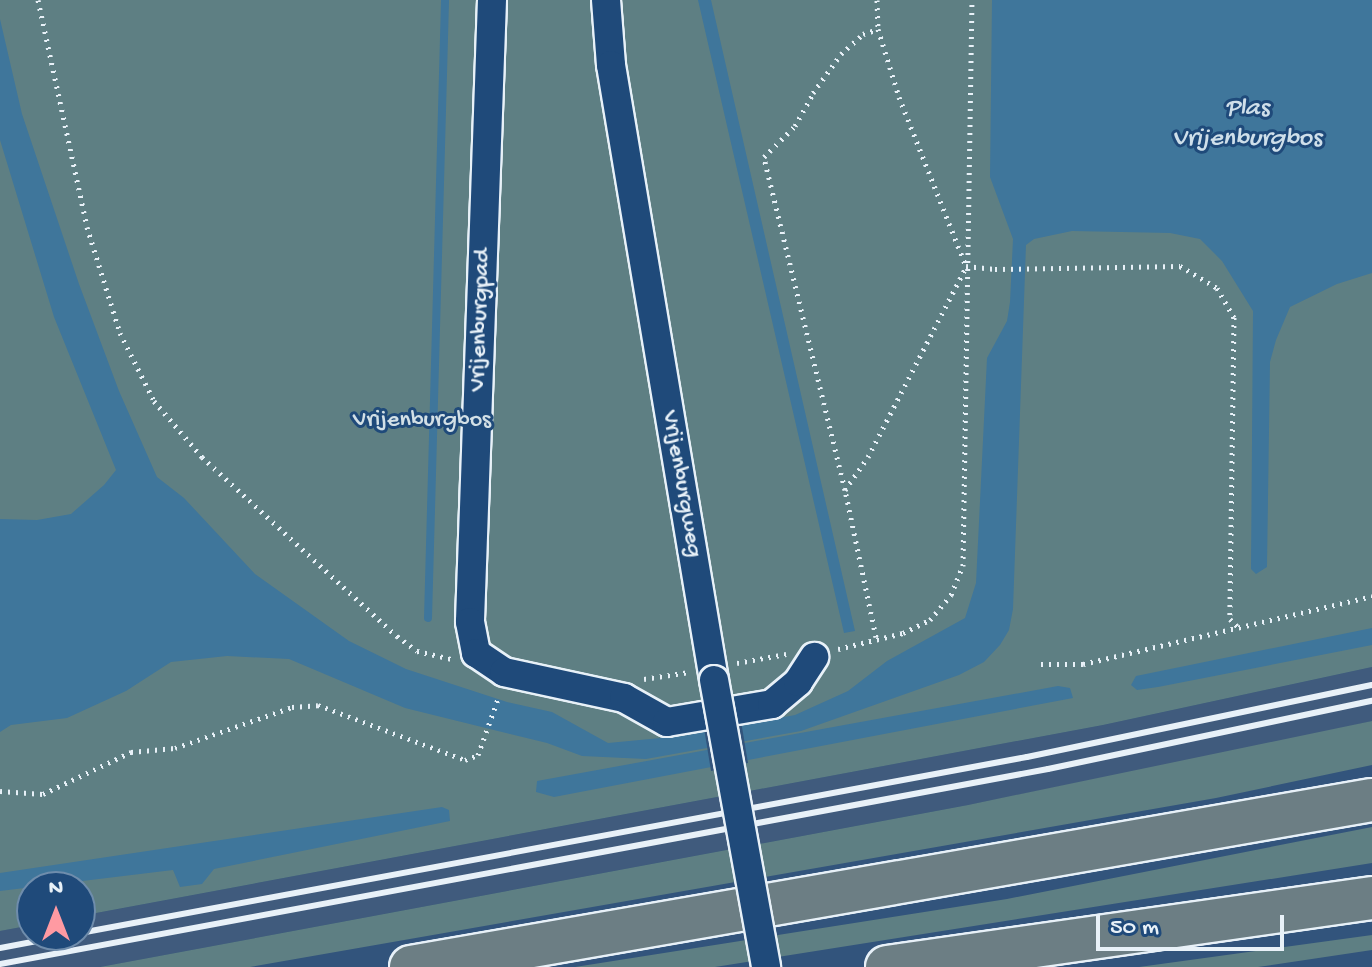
<!DOCTYPE html>
<html>
<head>
<meta charset="utf-8">
<style>
	body { margin:0 }
	#map { position:relative; width:1372px; height:967px; overflow:hidden; background:#32547c; font-family:"Gochi Hand",sans-serif }
	div>[style] { position:absolute }
	.built>* { inset:0; background:#405b7d }
	.green>* { inset:0; background:#5e7f83 }
	.water>* { inset:0; background:#3f769b }
	.pier>* { inset:0; background:#32547c }
	.stream>* { height:8px; margin:-4px; padding:0 4px; transform-origin:4px; border-radius:4px; background:#3f769b }
	.path>* { height:5px; margin-top:-2.5px; transform-origin:0; background:repeating-linear-gradient(90deg,#e8f1f8 0 2px,transparent 0 8px) }
	.roads { filter:drop-shadow(2px 0 #e8f1f8) drop-shadow(-2px 0 #e8f1f8) drop-shadow(0 2px #e8f1f8) drop-shadow(0 -2px #e8f1f8) }
	.minor>* { height:28px; margin:-14px; padding:0 14px; transform-origin:14px; border-radius:14px; background:#1f4a7a }
	.highway>* { height:42px; margin:-21px; padding:0 21px; transform-origin:21px; border-radius:21px; background:#6c7e84 }
	.rail>* { height:6px; margin:-3px; padding:0 3px; transform-origin:3px; border-radius:3px; background:#e8f1f8 }
	.bridges { filter:drop-shadow(2px 0 #e8f1f8) drop-shadow(-2px 0 #e8f1f8) drop-shadow(0 2px #e8f1f8) drop-shadow(0 -2px #e8f1f8) }
	.minor-bridge>* { height:28px; margin:-14px; padding:0 14px; transform-origin:14px; border-radius:14px; background:#1f4a7a }
	span { translate:-50% -50%; white-space:nowrap; text-align:center; line-height:1.15; -webkit-text-stroke:6px #1f4a7a; paint-order:stroke }
	.street-label { font-size:24px; color:#e8f1f8 }
	.park-label { font-size:24px; color:#d3e0e6 }
	.water-label { font-size:26px; color:#cfdfea; font-style:italic }
	.north { position:absolute; left:16px; top:871px; width:80px; height:80px; box-sizing:border-box; background:#1f4a7a; border:2px solid #6f8dac; border-radius:50%; rotate:0deg; font-size:22px; font-weight:700; line-height:32px; text-align:center; color:#e8f1f8 }
	.north::after { content:''; display:block; margin:auto; width:28px; height:36px; background:#ff9aa2; clip-path:polygon(50% 0,100% 100%,50% 72%,0 100%) }
	.scale { position:absolute; left:1096px; top:915px; width:188px; height:36px; box-sizing:border-box; border:4px solid #e8f1f8; border-top:0; padding-left:10px; font-size:24px; line-height:28px; white-space:nowrap; color:#e8f1f8; -webkit-text-stroke:6px #1f4a7a; paint-order:stroke }
</style>
</head>
<body>
<div id="map">
	<div class="built">
		<div style="clip-path:polygon(1372px 667px,1372px 721px,1299px 738px,968px 805px,100px 967px,0 967px,0 931px,32px 925px,32px 935px,80px 935px,80px 916px,1103px 725px)"></div>
	</div>
	<div class="green">
		<div style="clip-path:polygon(0 0,1372px 0,1372px 667px,1103px 725px,80px 916px,80px 887px,32px 887px,32px 925px,0 931px)"></div>
		<div style="clip-path:polygon(1372px 721px,1372px 765px,1216px 798px,250px 967px,100px 967px,968px 805px)"></div>
		<div style="clip-path:polygon(1372px 827px,1372px 863px,715px 967px,575px 967px,1007px 899px)"></div>
		<div style="clip-path:polygon(1372px 935px,1372px 950px,1258px 967px,1139px 967px)"></div>
	</div>
	<div class="water">
		<div style="clip-path:polygon(698px 0,711px 0,855px 631px,844px 633px)"></div>
		<div style="clip-path:polygon(992px 0,1372px 0,1372px 273px,1337px 284px,1290px 307px,1276px 340px,1270px 362px,1267px 567px,1256px 574px,1251px 569px,1253px 311px,1222px 261px,1200px 239px,1170px 233px,1072px 231px,1034px 239px,1026px 245px,1013px 609px,1009px 630px,1000px 645px,984px 662px,959px 675px,801px 731px,646px 759px,582px 756px,547px 743px,405px 708px,289px 659px,227px 656px,171px 662px,126px 691px,67px 718px,11px 725px,0 732px,0 519px,37px 520px,71px 514px,104px 485px,116px 470px,54px 317px,0 140px,0 19px,22px 114px,79px 284px,119px 391px,157px 477px,184px 498px,255px 574px,349px 641px,406px 669px,507px 702px,552px 712px,608px 743px,682px 736px,795px 715px,848px 691px,887px 661px,965px 618px,976px 583px,987px 358px,1007px 321px,1010px 302px,1013px 239px,990px 177px)"></div>
		<div style="clip-path:polygon(1372px 628px,1372px 645px,1158px 687px,1137px 690px,1131px 685px,1136px 676px)"></div>
		<div style="clip-path:polygon(1058px 686px,1070px 688px,1073px 698px,554px 797px,536px 792px,537px 781px)"></div>
		<div style="clip-path:polygon(442px 807px,449px 810px,450px 821px,214px 869px,202px 884px,180px 887px,173px 870px,0 891px,0 873px)"></div>
	</div>
	<div class="pier">
		<div style="clip-path:polygon(741px 721px,748px 763px,711px 771px,704px 728px)"></div>
	</div>
	<div class="stream">
		<div style="left:428px;top:618px;width:618px;rotate:-88.42deg"></div>
	</div>
	<div class="path">
		<div style="left:38px;top:0;width:232px;rotate:77.8deg"></div>
		<div style="left:87px;top:227px;width:111px;rotate:72.7deg"></div>
		<div style="left:120px;top:333px;width:76px;rotate:63.4deg"></div>
		<div style="left:154px;top:401px;width:74px;rotate:49.4deg"></div>
		<div style="left:202px;top:457px;width:265px;rotate:42.6deg"></div>
		<div style="left:397px;top:636px;width:25px;rotate:37deg"></div>
		<div style="left:417px;top:651px;width:36px;rotate:13deg"></div>
		<div style="left:877px;top:0;width:29px;rotate:88deg"></div>
		<div style="left:878px;top:29px;width:71px;rotate:72.8deg"></div>
		<div style="left:899px;top:97px;width:182px;rotate:68.4deg"></div>
		<div style="left:966px;top:266px;width:29px;rotate:6deg"></div>
		<div style="left:995px;top:269px;width:185px;rotate:-0.9deg"></div>
		<div style="left:1180px;top:266px;width:43px;rotate:30.7deg"></div>
		<div style="left:1217px;top:288px;width:34px;rotate:60deg"></div>
		<div style="left:1234px;top:317px;width:302px;rotate:90.8deg"></div>
		<div style="left:1230px;top:619px;width:11px;rotate:45deg"></div>
		<div style="left:845px;top:490px;width:343px;rotate:-103.7deg"></div>
		<div style="left:764px;top:157px;width:44px;rotate:-45deg"></div>
		<div style="left:795px;top:126px;width:38px;rotate:-61deg"></div>
		<div style="left:813px;top:93px;width:48px;rotate:-54.3deg"></div>
		<div style="left:841px;top:54px;width:30px;rotate:-42deg"></div>
		<div style="left:863px;top:34px;width:16px;rotate:-18deg"></div>
		<div style="left:876px;top:637px;width:150px;rotate:-101.9deg"></div>
		<div style="left:845px;top:490px;width:40px;rotate:-55.1deg"></div>
		<div style="left:868px;top:457px;width:214px;rotate:-62.7deg"></div>
		<div style="left:838px;top:649px;width:67px;rotate:-13.8deg"></div>
		<div style="left:903px;top:633px;width:30px;rotate:-26deg"></div>
		<div style="left:930px;top:620px;width:33px;rotate:-50deg"></div>
		<div style="left:951px;top:595px;width:31px;rotate:-68deg"></div>
		<div style="left:963px;top:566px;width:566px;rotate:-89.09deg"></div>
		<div style="left:737px;top:663px;width:50px;rotate:-10.4deg"></div>
		<div style="left:1041px;top:664px;width:42px"></div>
		<div style="left:1083px;top:664px;width:297px;rotate:-13.2deg"></div>
		<div style="left:644px;top:679px;width:46px;rotate:-8.8deg"></div>
		<div style="left:0;top:791px;width:43px;rotate:4deg"></div>
		<div style="left:43px;top:794px;width:98px;rotate:-25.5deg"></div>
		<div style="left:131px;top:752px;width:44px;rotate:-5.2deg"></div>
		<div style="left:175px;top:748px;width:124px;rotate:-19.3deg"></div>
		<div style="left:292px;top:707px;width:26px;rotate:-4deg"></div>
		<div style="left:318px;top:705px;width:157px;rotate:20.5deg"></div>
		<div style="left:465px;top:760px;width:14px;rotate:-21deg"></div>
		<div style="left:478px;top:755px;width:63px;rotate:-70.4deg"></div>
	</div>
	<div class="roads">
		<div class="minor">
			<div style="left:492px;top:0;width:622px;rotate:92.03deg"></div>
			<div style="left:470px;top:622px;width:32px;rotate:79deg"></div>
			<div style="left:476px;top:653px;width:34px;rotate:34deg"></div>
			<div style="left:504px;top:672px;width:123px;rotate:12.2deg"></div>
			<div style="left:624px;top:698px;width:49px;rotate:29.2deg"></div>
			<div style="left:667px;top:722px;width:107px;rotate:-9.7deg"></div>
			<div style="left:772px;top:704px;width:34px;rotate:-40deg"></div>
			<div style="left:798px;top:682px;width:30px;rotate:-57deg"></div>
			<div style="left:606px;top:0;width:65px;rotate:85.6deg"></div>
			<div style="left:611px;top:65px;width:624px;rotate:80.49deg"></div>
		</div>
		<div class="highway">
			<div style="left:411px;top:967px;width:975px;rotate:-9.86deg"></div>
			<div style="left:887px;top:967px;width:490px;rotate:-8.1deg"></div>
		</div>
	</div>
	<div class="rail">
		<div style="left:80px;top:933px;width:963px;rotate:-10.53deg"></div>
		<div style="left:1027px;top:757px;width:352px;rotate:-11.8deg"></div>
		<div style="left:0;top:948px;width:70px;rotate:-10.7deg"></div>
		<div style="left:0;top:964px;width:1066px;rotate:-10.54deg"></div>
		<div style="left:1048px;top:769px;width:331px;rotate:-11.9deg"></div>
	</div>
	<div class="bridges">
		<div class="minor-bridge">
			<div style="left:714px;top:680px;width:292px;rotate:79.7deg"></div>
		</div>
	</div>
	<div class="street-label">
		<span style="left:481px;top:320px;rotate:-88deg">Vrijenburgpad</span>
		<span style="left:681px;top:484px;rotate:80deg">Vrijenburgweg</span>
	</div>
	<div class="park-label">
		<span style="left:422px;top:421px">Vrijenburgbos</span>
	</div>
	<div class="water-label">
		<span style="left:1247px;top:125px">Plas<br>Vrijenburgbos</span>
	</div>
	<div class="north">N</div>
	<div class="scale">50 m</div>
</div>
</body>
</html>
